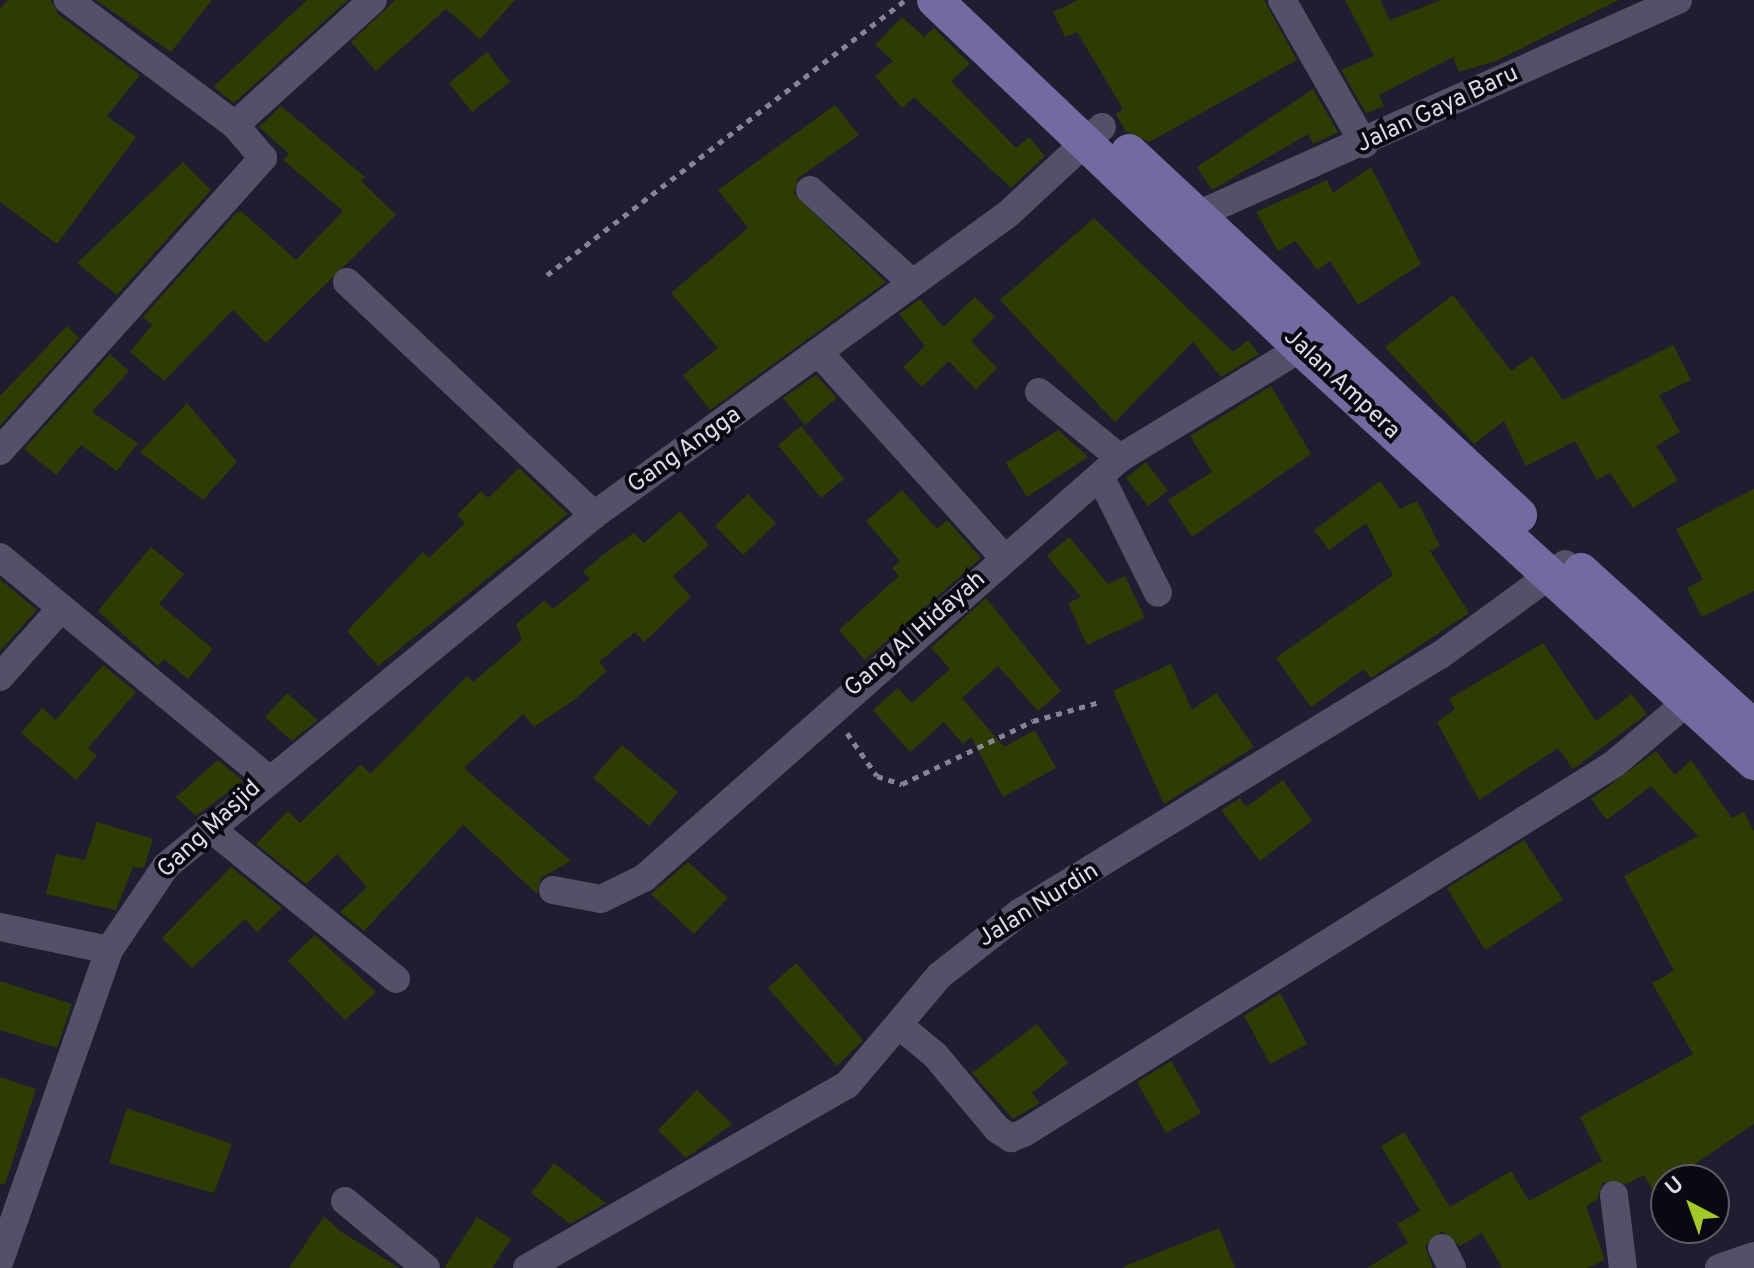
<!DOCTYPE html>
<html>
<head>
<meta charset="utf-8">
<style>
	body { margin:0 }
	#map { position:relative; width:1754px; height:1268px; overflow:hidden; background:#201d31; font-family:Overpass,sans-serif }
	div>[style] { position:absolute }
	.building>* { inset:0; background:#2e3c04 }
	.path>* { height:5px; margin-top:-2.5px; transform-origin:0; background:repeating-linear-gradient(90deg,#858494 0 6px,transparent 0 12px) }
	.minor>* { height:28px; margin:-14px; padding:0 14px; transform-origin:14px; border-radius:14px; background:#535067 }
	.major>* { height:36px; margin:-18px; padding:0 18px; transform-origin:18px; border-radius:18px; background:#736aa1 }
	span { translate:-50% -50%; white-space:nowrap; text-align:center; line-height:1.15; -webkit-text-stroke:8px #0a0911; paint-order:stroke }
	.street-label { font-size:24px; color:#dcdbe8 }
	.north { position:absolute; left:1650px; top:1164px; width:80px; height:80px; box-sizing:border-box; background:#0a0911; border:2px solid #5e5d67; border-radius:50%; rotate:319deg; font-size:22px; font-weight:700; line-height:32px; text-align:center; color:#dcdbe8 }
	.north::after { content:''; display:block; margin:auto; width:28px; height:36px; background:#a2c928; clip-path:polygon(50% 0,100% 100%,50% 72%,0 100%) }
</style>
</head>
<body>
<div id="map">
	<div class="building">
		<div style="clip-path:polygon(8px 0,51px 0,58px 14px,140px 75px,107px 116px,136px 137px,57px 244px,0 202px,0 9px)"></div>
		<div style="clip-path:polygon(96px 0,212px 0,171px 52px)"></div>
		<div style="clip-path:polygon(307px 0,348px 0,234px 103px,218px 91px,214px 86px)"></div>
		<div style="clip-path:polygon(395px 0,515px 0,480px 39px,446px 9px,376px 71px,351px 42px)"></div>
		<div style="clip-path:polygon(1078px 0,1264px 0,1297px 60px,1149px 142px,1126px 132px,1116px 114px,1123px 109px,1077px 32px,1065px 37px,1053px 12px)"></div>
		<div style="clip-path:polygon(1345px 0,1380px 0,1390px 20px,1441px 0,1619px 0,1496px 61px,1459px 72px,1453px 57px,1379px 95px,1384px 106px,1366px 113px,1341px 70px,1374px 56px)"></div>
		<div style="clip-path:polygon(902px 17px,924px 37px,934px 28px,970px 64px,951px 81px,1016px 148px,1029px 137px,1045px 156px,1011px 188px,914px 97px,902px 108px,875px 76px,893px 61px,875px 45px)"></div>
		<div style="clip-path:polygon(487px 52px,510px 82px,472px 112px,449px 83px)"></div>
		<div style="clip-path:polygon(1313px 89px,1338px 132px,1313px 144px,1308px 134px,1212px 190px,1197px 167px)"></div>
		<div style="clip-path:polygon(835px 105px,859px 135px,798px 178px,794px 194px,886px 282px,710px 410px,683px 375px,718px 348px,671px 293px,748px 228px,718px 190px)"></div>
		<div style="clip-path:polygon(281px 106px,365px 177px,361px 181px,396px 215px,266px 343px,233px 310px,164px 381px,130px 352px,152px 325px,143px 317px,235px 214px,241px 211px,296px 260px,343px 211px,283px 160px,289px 154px,259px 127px)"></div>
		<div style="clip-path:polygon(183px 162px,211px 190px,117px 295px,77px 263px)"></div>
		<div style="clip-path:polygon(1371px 167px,1421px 264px,1358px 305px,1330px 261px,1317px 270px,1296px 241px,1278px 251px,1256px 212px,1327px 180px,1333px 193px)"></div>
		<div style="clip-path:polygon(1094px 218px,1233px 352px,1248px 340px,1259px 354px,1221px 377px,1193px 342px,1115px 422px,1000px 300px)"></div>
		<div style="clip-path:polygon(1453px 295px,1511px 371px,1532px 356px,1563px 400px,1673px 345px,1691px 380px,1659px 395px,1680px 432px,1656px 446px,1678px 480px,1633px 508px,1610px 473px,1597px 480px,1575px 441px,1526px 466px,1504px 421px,1474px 444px,1385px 347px)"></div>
		<div style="clip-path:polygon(975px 297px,995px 317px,971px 341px,997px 368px,976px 390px,949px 361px,922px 387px,903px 367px,925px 346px,899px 314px,920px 299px,943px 327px)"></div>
		<div style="clip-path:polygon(67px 326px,79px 338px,0 426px,0 396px)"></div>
		<div style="clip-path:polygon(110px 354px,129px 371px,92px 412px,138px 443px,117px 471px,81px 445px,56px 475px,24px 449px)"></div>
		<div style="clip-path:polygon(816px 375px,837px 398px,805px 425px,783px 398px)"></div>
		<div style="clip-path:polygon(1271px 386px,1311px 454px,1192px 537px,1168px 500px,1212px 472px,1190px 436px)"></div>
		<div style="clip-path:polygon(187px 403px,237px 462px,203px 500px,140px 452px)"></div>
		<div style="clip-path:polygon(801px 426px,844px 479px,821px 498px,778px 445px)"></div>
		<div style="clip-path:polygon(1058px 430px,1088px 457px,1027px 497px,1006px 463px)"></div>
		<div style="clip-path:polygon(1146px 462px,1168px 491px,1148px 506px,1126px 478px)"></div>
		<div style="clip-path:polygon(519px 468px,568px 514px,378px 666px,347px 631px,423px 552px,429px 558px,465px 523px,457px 515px,481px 491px,488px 498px)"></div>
		<div style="clip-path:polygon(1380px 481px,1400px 509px,1417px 501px,1440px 546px,1430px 551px,1469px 613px,1371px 678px,1364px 669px,1311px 707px,1276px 658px,1393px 575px,1366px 523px,1329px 550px,1314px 530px)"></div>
		<div style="clip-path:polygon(1754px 489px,1754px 591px,1702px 617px,1687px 588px,1703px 580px,1676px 529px)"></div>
		<div style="clip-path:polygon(902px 490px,937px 529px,947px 520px,981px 558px,865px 660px,839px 630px,899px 576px,892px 568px,900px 561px,866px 521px)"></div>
		<div style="clip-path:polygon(748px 494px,776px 523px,743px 555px,715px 526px)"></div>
		<div style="clip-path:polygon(680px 511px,709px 545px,673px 576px,691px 597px,644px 642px,635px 632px,599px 662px,607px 671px,574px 700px,534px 727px,523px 714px,464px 768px,571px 861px,541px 878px,537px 894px,463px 825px,364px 931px,340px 912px,367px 887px,337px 854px,306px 884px,256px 844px,288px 811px,300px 823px,361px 764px,370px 774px,467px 676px,473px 682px,522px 640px,516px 624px,545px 600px,553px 609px,590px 579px,583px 572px,604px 554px,634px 533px,644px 543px)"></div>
		<div style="clip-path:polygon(1069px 537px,1108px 584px,1125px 576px,1145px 618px,1087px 645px,1068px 603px,1081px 597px,1047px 556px)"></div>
		<div style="clip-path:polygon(151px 547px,184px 574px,159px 604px,213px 649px,188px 679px,164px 659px,158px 666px,98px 611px)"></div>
		<div style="clip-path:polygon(0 579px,37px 610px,0 651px)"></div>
		<div style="clip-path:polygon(986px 598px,1061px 691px,1038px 711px,998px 666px,962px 698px,1004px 747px,1035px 730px,1056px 768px,1003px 797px,971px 737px,963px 744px,944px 722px,910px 752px,873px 710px,898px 688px,912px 703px,950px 669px,931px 648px)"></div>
		<div style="clip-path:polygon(1543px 643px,1596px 721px,1632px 694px,1647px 714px,1573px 769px,1558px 748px,1479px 800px,1437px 722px,1455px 709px,1449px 699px)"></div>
		<div style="clip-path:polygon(1171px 664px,1192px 710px,1216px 693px,1254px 747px,1164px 804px,1113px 691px)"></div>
		<div style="clip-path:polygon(103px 665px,136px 692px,88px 748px,97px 756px,76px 780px,21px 733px,42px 708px,56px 720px)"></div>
		<div style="clip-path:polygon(287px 693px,318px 720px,292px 741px,265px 717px)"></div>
		<div style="clip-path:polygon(622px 745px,678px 792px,649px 826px,593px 778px)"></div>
		<div style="clip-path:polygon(1656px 751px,1675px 775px,1691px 760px,1732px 818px,1744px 812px,1754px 831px,1754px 1124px,1654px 1192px,1644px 1175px,1627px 1184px,1603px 1182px,1597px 1200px,1586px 1206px,1605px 1260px,1587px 1268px,1502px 1268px,1482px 1233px,1460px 1246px,1442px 1231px,1425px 1246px,1433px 1268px,1367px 1268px,1408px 1243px,1397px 1224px,1420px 1211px,1381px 1146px,1404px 1132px,1450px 1207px,1511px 1171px,1529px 1201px,1602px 1161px,1580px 1117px,1693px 1054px,1652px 983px,1674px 971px,1624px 876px,1698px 836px,1651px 786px,1607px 820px,1591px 799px)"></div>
		<div style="clip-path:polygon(218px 760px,243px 781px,196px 816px,176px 797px)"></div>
		<div style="clip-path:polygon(1283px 780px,1312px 821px,1260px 861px,1221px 810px,1240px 798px,1246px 807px)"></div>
		<div style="clip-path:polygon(97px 822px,153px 839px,144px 868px,133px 867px,116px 910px,46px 894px,56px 854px,85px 860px)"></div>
		<div style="clip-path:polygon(1524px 840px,1563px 900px,1485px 950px,1447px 888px)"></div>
		<div style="clip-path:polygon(688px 862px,728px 898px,694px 934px,651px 894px)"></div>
		<div style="clip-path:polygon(231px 867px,282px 908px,257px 932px,245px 919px,192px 968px,162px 938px)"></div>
		<div style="clip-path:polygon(315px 935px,376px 992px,345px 1020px,288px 961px)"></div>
		<div style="clip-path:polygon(796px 963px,863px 1040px,837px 1066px,768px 988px)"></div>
		<div style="clip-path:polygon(0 981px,72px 1004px,57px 1048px,0 1030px)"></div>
		<div style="clip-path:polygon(1280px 993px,1307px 1044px,1270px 1064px,1244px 1016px)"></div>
		<div style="clip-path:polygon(1037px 1024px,1068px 1063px,1032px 1093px,1040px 1103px,1013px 1119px,972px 1073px)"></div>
		<div style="clip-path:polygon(1171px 1061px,1201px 1113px,1166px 1133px,1137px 1082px)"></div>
		<div style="clip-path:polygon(0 1077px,36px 1089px,5px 1184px,0 1184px)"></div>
		<div style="clip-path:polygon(697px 1090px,732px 1124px,686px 1158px,658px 1130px)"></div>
		<div style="clip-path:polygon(127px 1108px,232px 1144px,214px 1193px,109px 1163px)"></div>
		<div style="clip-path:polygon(554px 1163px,606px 1203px,570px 1224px,531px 1193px)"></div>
		<div style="clip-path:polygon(324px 1216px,340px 1231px,399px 1268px,289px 1268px)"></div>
		<div style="clip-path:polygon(477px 1217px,511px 1239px,492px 1268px,444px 1268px)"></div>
		<div style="clip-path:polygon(1219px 1228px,1235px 1268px,1123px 1268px,1123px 1267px)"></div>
	</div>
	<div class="path">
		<div style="left:547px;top:275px;width:450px;rotate:-37.5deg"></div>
		<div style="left:847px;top:733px;width:52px;rotate:55.1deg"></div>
		<div style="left:877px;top:776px;width:26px;rotate:18deg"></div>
		<div style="left:902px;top:784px;width:145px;rotate:-25.7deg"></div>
		<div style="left:1033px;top:721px;width:66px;rotate:-15.9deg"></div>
	</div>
	<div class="minor">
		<div style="left:1282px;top:0;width:166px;rotate:60.3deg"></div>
		<div style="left:235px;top:125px;width:186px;rotate:-42.2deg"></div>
		<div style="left:810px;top:190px;width:134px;rotate:42.3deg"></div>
		<div style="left:1197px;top:215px;width:527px;rotate:-24.08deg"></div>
		<div style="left:347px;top:282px;width:340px;rotate:43.3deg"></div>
		<div style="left:820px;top:354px;width:276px;rotate:47.9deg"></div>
		<div style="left:1039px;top:392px;width:104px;rotate:39.2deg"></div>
		<div style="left:0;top:451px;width:394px;rotate:-48.1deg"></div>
		<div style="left:263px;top:158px;width:43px;rotate:-130.3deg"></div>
		<div style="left:235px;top:125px;width:209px;rotate:-143.2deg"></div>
		<div style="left:1101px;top:478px;width:128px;rotate:63.6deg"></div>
		<div style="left:0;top:557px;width:347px;rotate:39.6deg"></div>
		<div style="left:0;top:677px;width:87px;rotate:-48.3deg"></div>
		<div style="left:209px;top:827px;width:241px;rotate:39.1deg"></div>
		<div style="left:553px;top:890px;width:49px;rotate:10.6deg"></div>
		<div style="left:601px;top:899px;width:48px;rotate:-26deg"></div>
		<div style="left:644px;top:878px;width:635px;rotate:-41.42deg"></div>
		<div style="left:1120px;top:458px;width:212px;rotate:-31.3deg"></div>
		<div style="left:0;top:927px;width:111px;rotate:11.9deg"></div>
		<div style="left:900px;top:1026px;width:45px;rotate:39.6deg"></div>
		<div style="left:935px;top:1055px;width:97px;rotate:50deg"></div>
		<div style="left:997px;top:1129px;width:17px;rotate:33deg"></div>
		<div style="left:1011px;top:1138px;width:14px;rotate:-21deg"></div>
		<div style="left:1024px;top:1133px;width:696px;rotate:-32.02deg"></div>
		<div style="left:1614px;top:764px;width:96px;rotate:-40.3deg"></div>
		<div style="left:1614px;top:1195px;width:74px;rotate:83deg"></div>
		<div style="left:345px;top:1201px;width:105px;rotate:39.6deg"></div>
		<div style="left:1442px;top:1248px;width:22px;rotate:63deg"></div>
		<div style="left:0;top:1260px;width:329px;rotate:-70.6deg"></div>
		<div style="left:109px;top:950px;width:102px;rotate:-55.8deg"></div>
		<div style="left:166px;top:866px;width:554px;rotate:-39.35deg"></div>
		<div style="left:594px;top:515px;width:512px;rotate:-36.02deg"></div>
		<div style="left:1008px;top:214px;width:128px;rotate:-42.8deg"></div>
		<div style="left:527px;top:1268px;width:369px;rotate:-29.8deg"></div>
		<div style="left:847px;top:1085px;width:143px;rotate:-49.8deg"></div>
		<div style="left:939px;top:976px;width:102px;rotate:-38.2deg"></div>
		<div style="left:1019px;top:913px;width:492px;rotate:-31.5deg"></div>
		<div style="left:1439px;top:656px;width:156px;rotate:-36.1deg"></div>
		<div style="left:1719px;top:1268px;width:37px;rotate:-19deg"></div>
	</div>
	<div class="major">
		<div style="left:935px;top:0;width:505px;rotate:43.56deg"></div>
		<div style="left:1301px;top:348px;width:614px;rotate:42.42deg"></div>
		<div style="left:1129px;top:152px;width:533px;rotate:42.95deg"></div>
		<div style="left:1581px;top:571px;width:234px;rotate:42.2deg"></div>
	</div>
	<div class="street-label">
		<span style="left:1438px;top:110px;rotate:-25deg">Jalan Gaya Baru</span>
		<span style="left:1341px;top:385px;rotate:43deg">Jalan Ampera</span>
		<span style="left:685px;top:451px;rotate:-35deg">Gang Angga</span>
		<span style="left:916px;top:635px;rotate:-41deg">Gang Al Hidayah</span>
		<span style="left:210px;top:830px;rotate:-43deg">Gang Masjid</span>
		<span style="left:1039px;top:906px;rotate:-32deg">Jalan Nurdin</span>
	</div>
	<div class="north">U</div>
</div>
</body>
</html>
